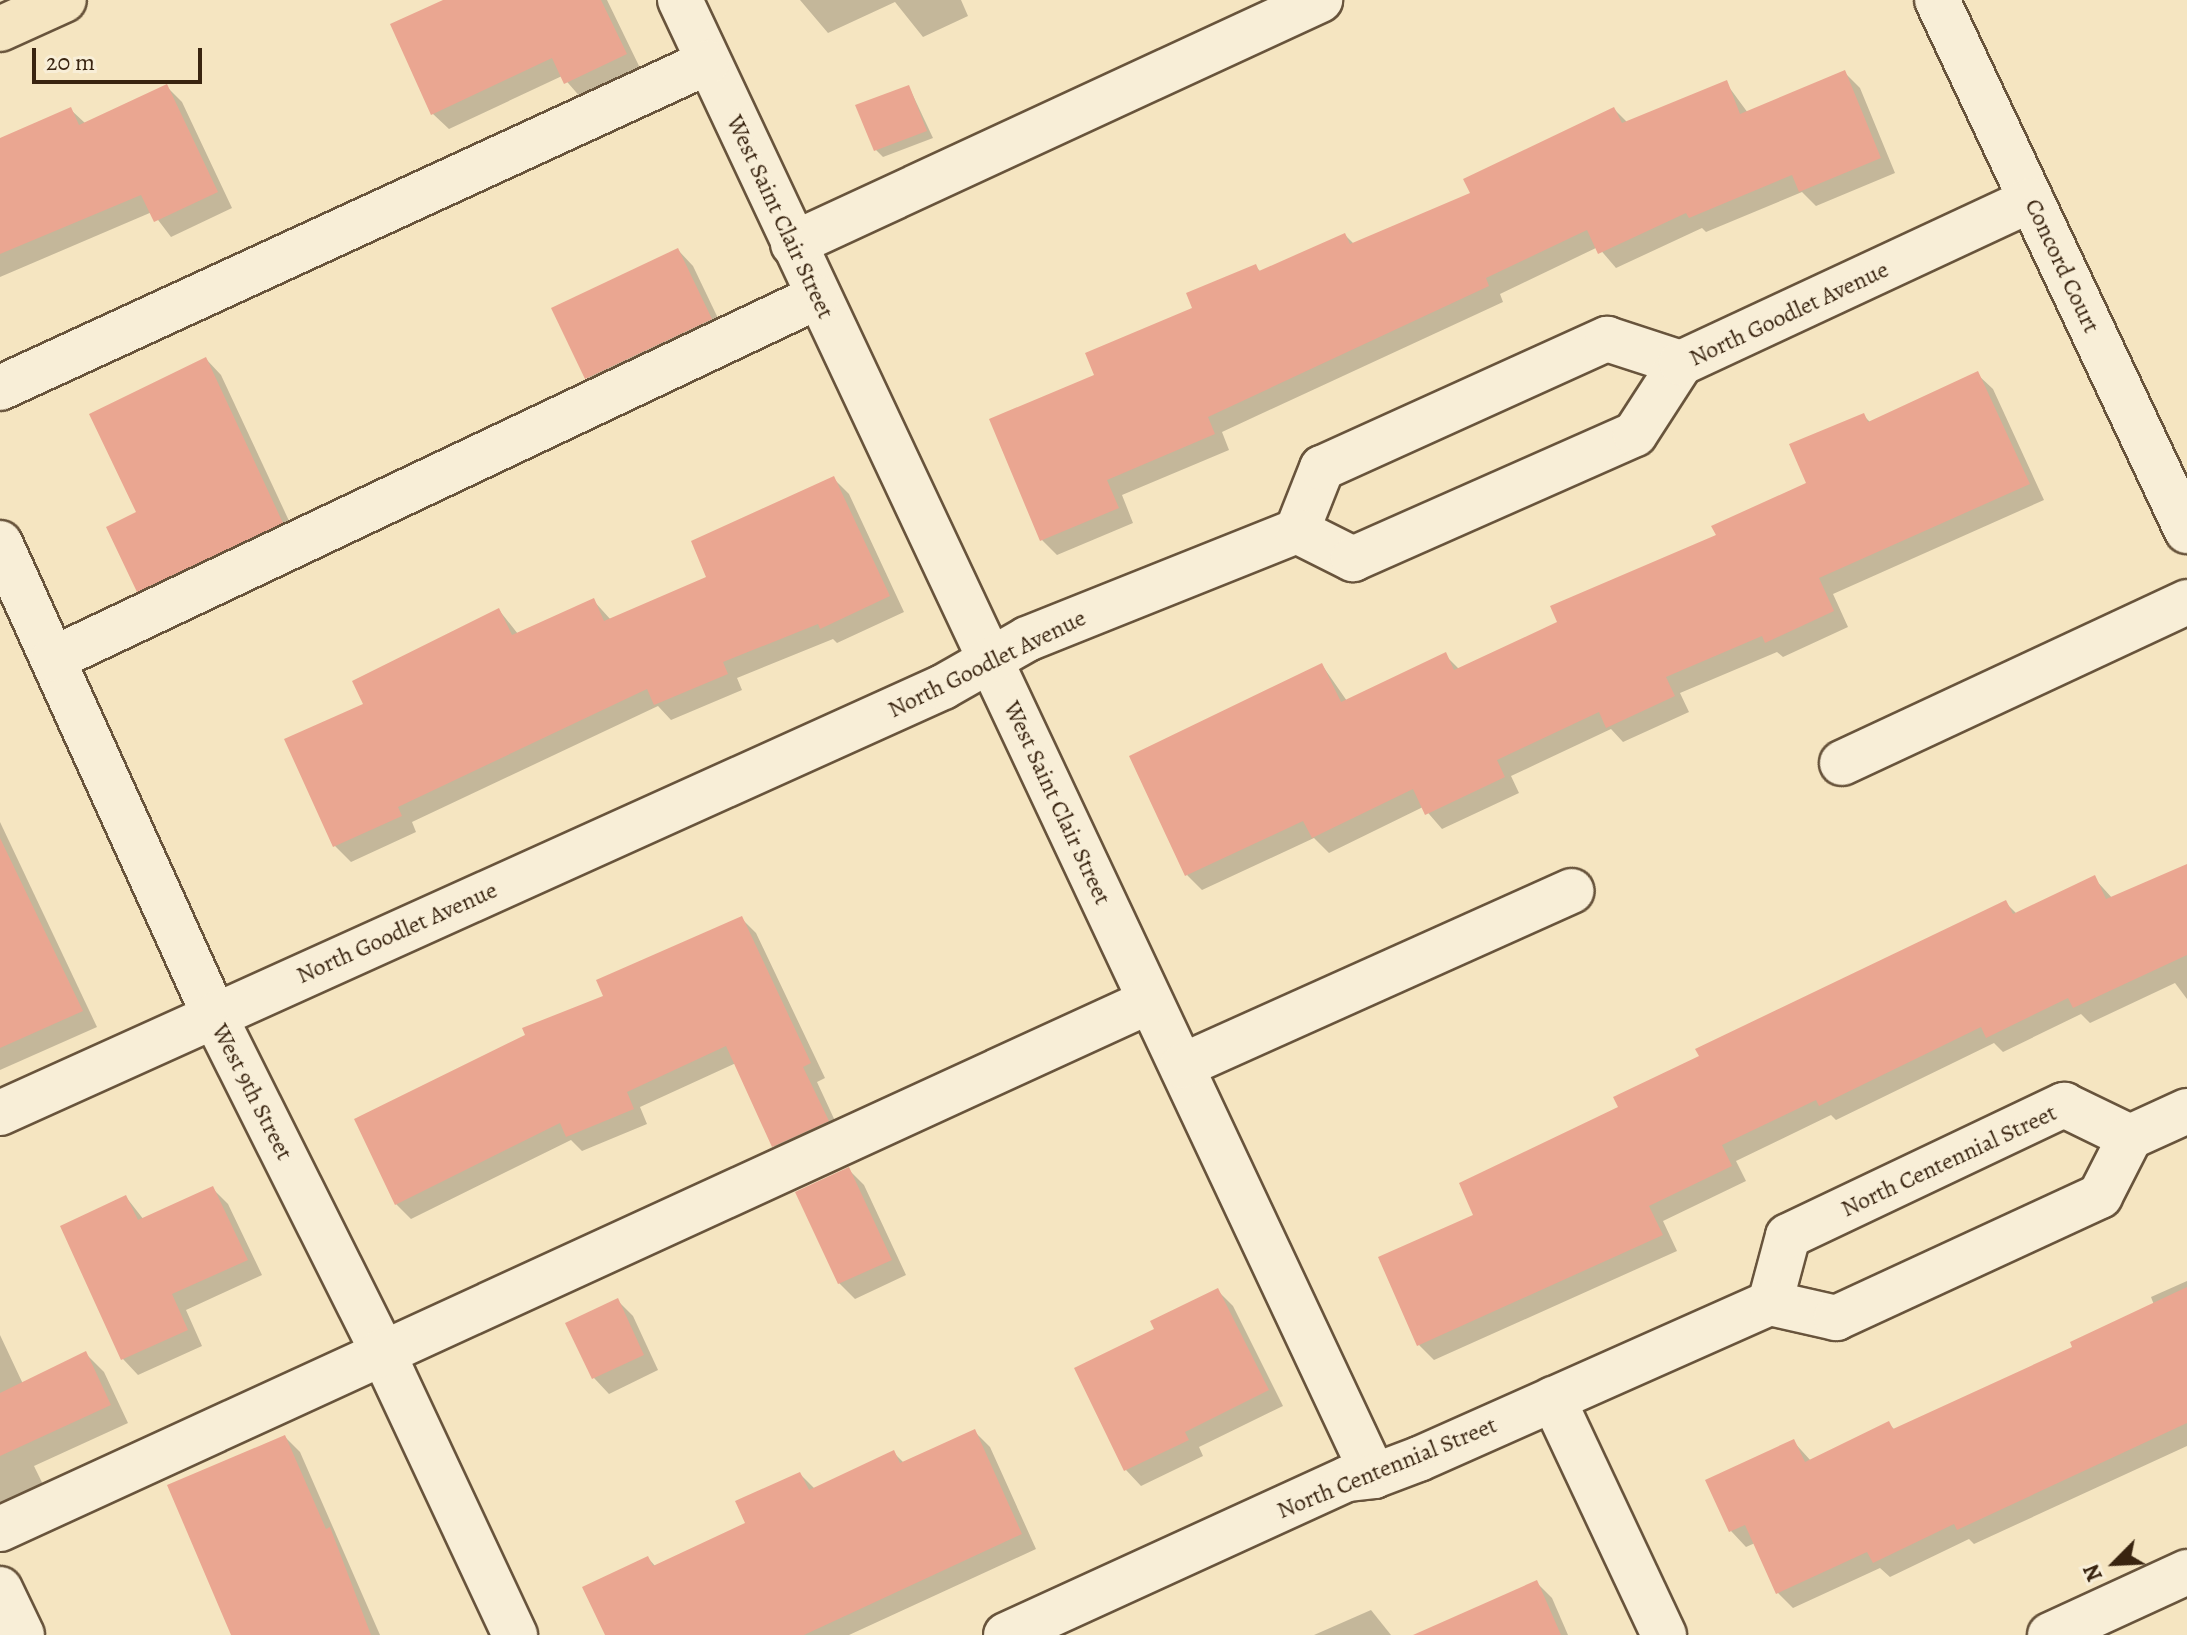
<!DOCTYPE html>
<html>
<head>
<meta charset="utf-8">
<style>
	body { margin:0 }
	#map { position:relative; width:2187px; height:1635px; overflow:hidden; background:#f5e5c1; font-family:Alegreya,serif }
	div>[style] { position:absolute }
	.shadow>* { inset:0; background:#0003 }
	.building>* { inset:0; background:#eaa691 }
	.roads { filter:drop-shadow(2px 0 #68543c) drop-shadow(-2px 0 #68543c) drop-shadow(0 2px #68543c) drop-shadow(0 -2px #68543c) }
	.minor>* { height:44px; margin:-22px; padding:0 22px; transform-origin:22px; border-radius:22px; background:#f8eed7 }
	.major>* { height:44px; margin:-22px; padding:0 22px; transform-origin:22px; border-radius:22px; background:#f5e5c1 }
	span { translate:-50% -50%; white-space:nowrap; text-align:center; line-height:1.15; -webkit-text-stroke:8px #f8eed7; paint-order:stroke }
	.street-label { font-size:24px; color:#392410 }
	.north { position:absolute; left:2075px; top:1523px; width:80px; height:80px; -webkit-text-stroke:6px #f8eed7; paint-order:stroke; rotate:246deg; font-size:22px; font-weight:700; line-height:32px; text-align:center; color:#392410 }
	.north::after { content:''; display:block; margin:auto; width:28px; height:36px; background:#392410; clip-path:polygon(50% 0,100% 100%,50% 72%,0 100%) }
	.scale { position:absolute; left:32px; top:48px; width:170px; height:36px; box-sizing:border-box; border:4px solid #392410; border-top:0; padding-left:10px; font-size:24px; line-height:28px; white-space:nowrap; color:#392410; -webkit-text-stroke:6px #f8eed7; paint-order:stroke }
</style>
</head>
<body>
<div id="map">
	<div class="shadow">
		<div style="clip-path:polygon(448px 0,607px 0,641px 70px,582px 99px,562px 76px,449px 129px,433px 114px)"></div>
		<div style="clip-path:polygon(800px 0,961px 0,968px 16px,923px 37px,895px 2px,828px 33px)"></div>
		<div style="clip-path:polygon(1844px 72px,1860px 88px,1895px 173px,1816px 206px,1802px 192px,1706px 232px,1702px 228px,1616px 268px,1598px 247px,1500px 294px,1503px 302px,1222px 432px,1229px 450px,1122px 495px,1133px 523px,1057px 555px,1042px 540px,1097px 376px,1256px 267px,1261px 272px,1345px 235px,1354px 244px,1472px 194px,1614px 109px,1628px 123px,1726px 83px,1748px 113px)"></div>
		<div style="clip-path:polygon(166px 86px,182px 102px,232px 208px,171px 237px,152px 212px,0 277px,0 159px,70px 109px,86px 124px)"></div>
		<div style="clip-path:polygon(909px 87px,933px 138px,883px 157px,876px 150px)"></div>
		<div style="clip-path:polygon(678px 250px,693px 266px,726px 335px,602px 394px,587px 378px)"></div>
		<div style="clip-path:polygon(206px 359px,221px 375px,297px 538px,154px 606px,139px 590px,138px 513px)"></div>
		<div style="clip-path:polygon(1977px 374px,1993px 389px,2044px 500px,1833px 594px,1848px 627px,1783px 657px,1777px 652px,1680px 693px,1689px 712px,1623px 742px,1611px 729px,1511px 776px,1519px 793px,1442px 829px,1423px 807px,1329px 853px,1314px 838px,1202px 890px,1187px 875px,1322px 665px,1347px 701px,1445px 655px,1460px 670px,1560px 623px,1808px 484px,1864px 416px,1871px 423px)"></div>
		<div style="clip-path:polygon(833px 478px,849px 494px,904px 612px,837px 643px,833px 639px,737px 678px,742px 690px,671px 720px,658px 706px,412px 822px,416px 832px,351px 862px,335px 846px,287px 740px,365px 704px,499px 610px,518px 634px,593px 600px,611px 620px,709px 578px)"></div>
		<div style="clip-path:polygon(0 822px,97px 1027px,0 1070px)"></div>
		<div style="clip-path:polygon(2187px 866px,2187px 999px,2175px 983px,2090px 1023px,2081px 1014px,2003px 1052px,1994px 1043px,1836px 1120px,1831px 1115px,1736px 1161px,1746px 1181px,1663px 1221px,1677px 1251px,1434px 1360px,1419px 1345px,1476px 1216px,1620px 1108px,2006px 903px,2017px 914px,2094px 878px,2113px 899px)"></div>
		<div style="clip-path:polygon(741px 918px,756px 933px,825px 1078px,817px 1082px,842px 1136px,789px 1161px,774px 1146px,736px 1063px,640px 1107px,647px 1124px,582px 1151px,571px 1140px,411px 1219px,396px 1204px,606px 997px)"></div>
		<div style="clip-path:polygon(848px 1169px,864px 1185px,906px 1275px,855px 1299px,839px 1283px)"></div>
		<div style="clip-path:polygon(212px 1188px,228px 1204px,262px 1275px,186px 1310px,202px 1346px,138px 1375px,123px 1359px,62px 1227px,126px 1197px,144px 1220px)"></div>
		<div style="clip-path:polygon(2187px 1281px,2187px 1446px,1974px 1544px,1969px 1539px,1890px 1577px,1880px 1568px,1793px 1608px,1778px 1593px,1755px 1543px,1746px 1547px,1731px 1531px,1793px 1441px,1811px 1461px,1889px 1424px,1895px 1430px,2075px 1348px,2154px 1305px,2151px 1297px)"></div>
		<div style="clip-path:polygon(1217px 1290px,1233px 1306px,1283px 1406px,1199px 1447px,1203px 1456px,1141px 1486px,1126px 1470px,1157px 1330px)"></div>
		<div style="clip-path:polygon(617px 1300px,633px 1316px,658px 1370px,609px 1394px,594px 1378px)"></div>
		<div style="clip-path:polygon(0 1335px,23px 1384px,86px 1354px,104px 1372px,128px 1423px,34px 1466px,52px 1503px,0 1533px)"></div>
		<div style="clip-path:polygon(975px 1432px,990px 1447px,1036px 1549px,849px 1635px,607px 1635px,648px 1558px,656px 1567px,747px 1524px,800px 1474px,815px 1489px,894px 1453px,904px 1463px)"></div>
		<div style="clip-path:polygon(285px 1437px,300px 1452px,380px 1635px,233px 1635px)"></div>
		<div style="clip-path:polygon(1536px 1582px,1552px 1598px,1568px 1635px,1418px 1635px)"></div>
		<div style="clip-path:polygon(1371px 1610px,1391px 1635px,1314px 1635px)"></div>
	</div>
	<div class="building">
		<div style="clip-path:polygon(443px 0,601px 0,627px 54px,564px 84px,552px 58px,431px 115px,390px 24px)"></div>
		<div style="clip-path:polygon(1845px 70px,1881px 158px,1799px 192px,1792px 175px,1689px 218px,1686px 213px,1598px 254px,1587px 230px,1486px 278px,1489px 286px,1208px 417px,1215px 434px,1107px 480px,1119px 508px,1040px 541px,989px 419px,1094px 375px,1085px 353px,1192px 308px,1186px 293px,1256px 264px,1259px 271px,1345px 233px,1350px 244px,1470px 193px,1463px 179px,1614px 107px,1622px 123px,1727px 80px,1740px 114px)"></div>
		<div style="clip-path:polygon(167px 84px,218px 192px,154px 222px,141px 195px,0 254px,0 138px,71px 107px,79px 125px)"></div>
		<div style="clip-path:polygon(909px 85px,927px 131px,874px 151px,855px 105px)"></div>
		<div style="clip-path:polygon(678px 248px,712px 319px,585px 379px,551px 308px)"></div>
		<div style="clip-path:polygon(206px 357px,283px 523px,137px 592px,106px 527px,136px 512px,89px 414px)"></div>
		<div style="clip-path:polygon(1978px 371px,2030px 484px,1819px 578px,1834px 611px,1765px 643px,1762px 636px,1666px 677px,1675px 696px,1606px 728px,1599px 712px,1497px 760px,1505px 777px,1425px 815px,1413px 789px,1312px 838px,1303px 821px,1185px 876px,1129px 756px,1322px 663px,1341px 702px,1446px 652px,1454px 670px,1557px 622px,1550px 606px,1716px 535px,1711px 526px,1806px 483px,1789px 444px,1864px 413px,1868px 422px)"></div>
		<div style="clip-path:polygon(834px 476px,890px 596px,820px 629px,818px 624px,723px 662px,728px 674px,654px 705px,647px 689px,398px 807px,402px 816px,333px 847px,284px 739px,363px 704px,352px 681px,499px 608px,512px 635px,594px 598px,604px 621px,706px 577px,691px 541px)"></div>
		<div style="clip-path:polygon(0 838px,83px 1011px,0 1048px)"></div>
		<div style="clip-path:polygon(2187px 864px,2187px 955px,2073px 1008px,2068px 998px,1986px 1038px,1981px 1027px,1819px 1106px,1816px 1100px,1722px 1145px,1732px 1166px,1649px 1206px,1663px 1235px,1417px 1346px,1378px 1257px,1473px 1215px,1459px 1183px,1618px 1107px,1613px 1097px,1699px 1056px,1695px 1049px,2006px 900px,2013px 914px,2095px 875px,2106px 899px)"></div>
		<div style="clip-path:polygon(742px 916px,811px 1063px,803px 1067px,829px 1121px,772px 1147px,726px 1046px,627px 1092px,634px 1109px,566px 1137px,560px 1123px,395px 1205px,354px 1119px,525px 1035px,522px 1028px,603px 996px,596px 980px)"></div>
		<div style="clip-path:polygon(849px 1167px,892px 1260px,838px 1284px,795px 1192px)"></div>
		<div style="clip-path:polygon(213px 1186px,248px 1260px,172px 1294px,188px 1330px,121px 1360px,60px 1226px,126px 1195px,138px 1220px)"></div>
		<div style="clip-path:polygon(2187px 1287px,2187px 1423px,1957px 1530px,1954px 1524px,1873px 1563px,1867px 1552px,1776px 1594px,1745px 1525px,1729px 1532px,1705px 1480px,1794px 1439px,1805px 1462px,1889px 1421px,1893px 1429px,2072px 1347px,2070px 1342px)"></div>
		<div style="clip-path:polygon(1218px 1288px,1269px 1390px,1185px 1432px,1189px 1440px,1124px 1471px,1074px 1368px,1154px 1329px,1150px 1321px)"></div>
		<div style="clip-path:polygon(618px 1298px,644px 1355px,592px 1379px,565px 1323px)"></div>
		<div style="clip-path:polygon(86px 1351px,111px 1405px,0 1456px,0 1393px)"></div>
		<div style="clip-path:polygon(975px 1429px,1022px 1534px,804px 1635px,605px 1635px,582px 1587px,648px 1556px,653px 1566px,745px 1523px,735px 1501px,800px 1472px,809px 1490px,894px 1450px,900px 1463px)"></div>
		<div style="clip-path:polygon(285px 1435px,326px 1529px,330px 1527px,371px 1635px,231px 1635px,167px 1485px)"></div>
		<div style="clip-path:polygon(1537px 1580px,1561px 1635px,1413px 1635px)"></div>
	</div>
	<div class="roads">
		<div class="minor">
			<div style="left:680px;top:0;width:1631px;rotate:64.82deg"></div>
			<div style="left:1937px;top:0;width:587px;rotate:64.79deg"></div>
			<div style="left:793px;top:244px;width:581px;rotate:-24.84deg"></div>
			<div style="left:0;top:388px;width:779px;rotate:-24.72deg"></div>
			<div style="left:1297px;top:531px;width:68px;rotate:-68.4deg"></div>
			<div style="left:1322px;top:468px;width:313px;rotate:-24.4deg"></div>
			<div style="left:1607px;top:339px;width:78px;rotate:18deg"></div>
			<div style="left:0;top:543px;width:518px;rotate:65.61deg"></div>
			<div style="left:214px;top:1015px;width:376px;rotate:63.4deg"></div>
			<div style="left:382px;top:1351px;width:314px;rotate:64.9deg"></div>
			<div style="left:53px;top:659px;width:845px;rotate:-25.35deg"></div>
			<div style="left:1842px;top:763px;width:381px;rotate:-25deg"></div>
			<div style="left:1182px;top:1066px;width:427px;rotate:-24.2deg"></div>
			<div style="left:0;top:1113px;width:1035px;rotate:-24.31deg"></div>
			<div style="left:943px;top:687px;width:97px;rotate:-29.7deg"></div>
			<div style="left:1027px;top:639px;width:291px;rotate:-21.8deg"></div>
			<div style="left:1297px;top:531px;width:63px;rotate:26.6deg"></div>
			<div style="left:1353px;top:559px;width:308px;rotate:-23.9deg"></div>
			<div style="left:1635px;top:434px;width:85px;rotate:-57.1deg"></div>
			<div style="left:1681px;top:363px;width:386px;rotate:-25deg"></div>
			<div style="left:1770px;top:1303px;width:69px;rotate:-75deg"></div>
			<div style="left:1788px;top:1236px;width:306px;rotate:-25.4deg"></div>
			<div style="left:2064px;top:1105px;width:73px;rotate:25.9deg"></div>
			<div style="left:1553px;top:1399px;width:261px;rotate:64.8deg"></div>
			<div style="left:0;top:1529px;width:1265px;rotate:-24.66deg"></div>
			<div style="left:0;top:1589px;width:51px;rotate:64.4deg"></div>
			<div style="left:1006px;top:1635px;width:375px;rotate:-24.6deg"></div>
			<div style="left:1347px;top:1479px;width:27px;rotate:-6deg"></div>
			<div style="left:1374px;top:1476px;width:48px;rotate:-20.7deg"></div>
			<div style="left:1419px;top:1459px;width:384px;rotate:-24deg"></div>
			<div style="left:1770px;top:1303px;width:68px;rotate:12.8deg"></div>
			<div style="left:1836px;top:1318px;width:291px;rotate:-24.8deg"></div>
			<div style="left:2100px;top:1196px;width:66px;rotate:-63deg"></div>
			<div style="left:2130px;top:1137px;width:63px;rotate:-24.5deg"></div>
			<div style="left:2050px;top:1635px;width:151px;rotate:-24.7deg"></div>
		</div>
		<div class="major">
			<div style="left:0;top:29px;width:70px;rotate:-24.4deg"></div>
		</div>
	</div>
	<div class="street-label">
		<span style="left:780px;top:217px;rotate:65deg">West Saint Clair Street</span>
		<span style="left:2062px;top:266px;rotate:65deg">Concord Court</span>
		<span style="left:1789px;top:314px;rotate:-25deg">North Goodlet Avenue</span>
		<span style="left:987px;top:664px;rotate:-26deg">North Goodlet Avenue</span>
		<span style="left:1057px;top:803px;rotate:65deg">West Saint Clair Street</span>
		<span style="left:397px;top:933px;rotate:-24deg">North Goodlet Avenue</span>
		<span style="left:252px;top:1092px;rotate:63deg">West 9th Street</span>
		<span style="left:1949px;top:1161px;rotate:-25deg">North Centennial Street</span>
		<span style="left:1387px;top:1468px;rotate:-22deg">North Centennial Street</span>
	</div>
	<div class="north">N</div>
	<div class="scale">20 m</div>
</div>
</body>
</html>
